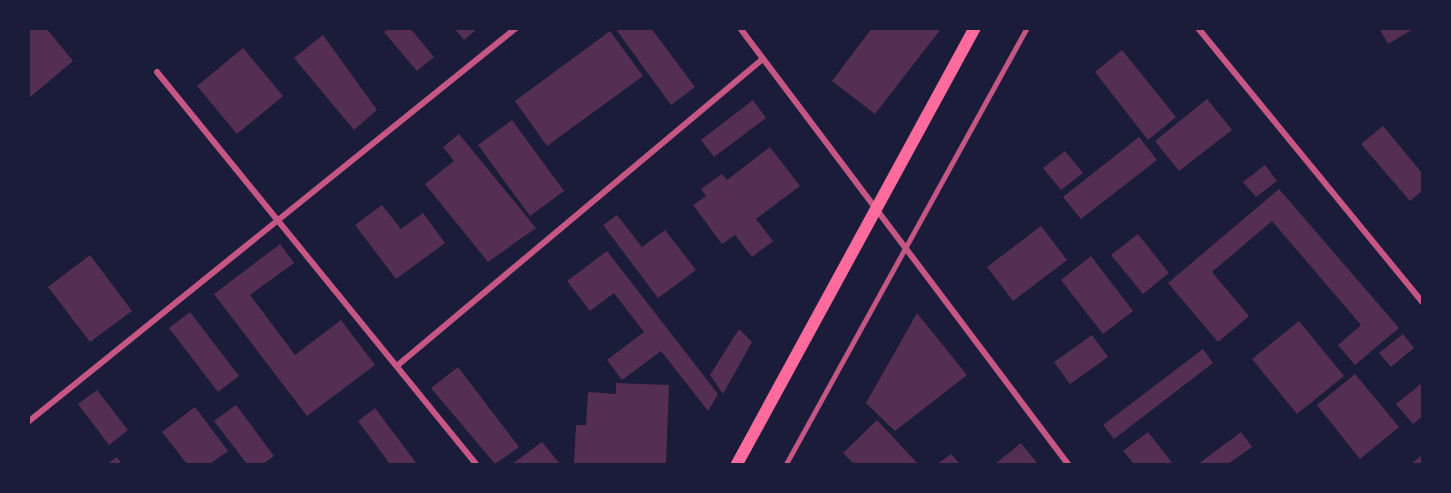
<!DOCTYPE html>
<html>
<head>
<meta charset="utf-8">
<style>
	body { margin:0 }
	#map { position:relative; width:1451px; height:493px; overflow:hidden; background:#1b1b3a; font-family:Inter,sans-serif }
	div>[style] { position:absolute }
	.building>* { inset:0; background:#542f53 }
	.service>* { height:4.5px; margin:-2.25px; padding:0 2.25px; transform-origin:2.25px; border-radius:2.25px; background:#c65784 }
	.minor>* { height:6px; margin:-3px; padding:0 3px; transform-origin:3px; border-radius:3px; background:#c65784 }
	.secondary>* { height:12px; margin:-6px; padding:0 6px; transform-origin:6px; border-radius:6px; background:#ff6b9d }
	span { translate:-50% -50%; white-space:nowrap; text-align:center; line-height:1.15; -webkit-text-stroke:6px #1b1b3a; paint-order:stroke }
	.frame { position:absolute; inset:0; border:30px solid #1b1b3a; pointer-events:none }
</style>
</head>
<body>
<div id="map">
	<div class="building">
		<div style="clip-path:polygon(28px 28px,46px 28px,73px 61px,28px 99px)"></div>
		<div style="clip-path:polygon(389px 28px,410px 28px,434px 57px,417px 71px,384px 32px)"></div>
		<div style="clip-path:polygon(454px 28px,478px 28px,464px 40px)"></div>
		<div style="clip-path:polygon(615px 28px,651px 28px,695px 87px,671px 105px)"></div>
		<div style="clip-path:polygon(872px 28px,940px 30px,875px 114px,832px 81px)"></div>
		<div style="clip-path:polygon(1379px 28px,1415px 28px,1388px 44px)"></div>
		<div style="clip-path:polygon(610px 31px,643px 76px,547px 146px,515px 101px)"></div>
		<div style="clip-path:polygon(323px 35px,377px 110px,354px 130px,294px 58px)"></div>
		<div style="clip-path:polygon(243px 48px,283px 96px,237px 134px,197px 86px)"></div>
		<div style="clip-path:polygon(1122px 50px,1176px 117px,1148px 140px,1095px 72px)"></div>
		<div style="clip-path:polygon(1207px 99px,1232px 130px,1179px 171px,1155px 141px)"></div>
		<div style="clip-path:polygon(753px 100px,766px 118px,714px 157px,701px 140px)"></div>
		<div style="clip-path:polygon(512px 120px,564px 191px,530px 216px,478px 145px)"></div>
		<div style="clip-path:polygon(1383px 126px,1422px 173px,1422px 191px,1410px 201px,1361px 144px)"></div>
		<div style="clip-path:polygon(459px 134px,536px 228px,488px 262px,425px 184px,454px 161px,443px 147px)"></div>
		<div style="clip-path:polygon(1139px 137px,1157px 160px,1081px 219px,1063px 197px)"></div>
		<div style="clip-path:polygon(770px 147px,800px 186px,756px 219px,773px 241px,752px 257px,735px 235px,722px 244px,693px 205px,706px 196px,701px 189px,722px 174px,727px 180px)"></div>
		<div style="clip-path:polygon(1065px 151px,1083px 173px,1061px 190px,1043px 168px)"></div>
		<div style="clip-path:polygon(1265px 165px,1277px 181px,1256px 197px,1243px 182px)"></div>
		<div style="clip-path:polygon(1279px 189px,1399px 328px,1355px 365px,1338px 345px,1361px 325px,1272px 221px,1212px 272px,1249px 316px,1218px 342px,1168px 283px)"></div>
		<div style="clip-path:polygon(382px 205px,401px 229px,423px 213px,445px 243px,396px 279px,355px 225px)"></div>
		<div style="clip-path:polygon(617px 215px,642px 247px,665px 230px,696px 270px,658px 298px,603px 225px)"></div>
		<div style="clip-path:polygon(1041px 226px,1067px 260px,1013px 301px,987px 267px)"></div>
		<div style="clip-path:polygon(1138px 234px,1169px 273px,1143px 294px,1111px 255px)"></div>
		<div style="clip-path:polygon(280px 244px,294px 263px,250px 295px,295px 355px,341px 320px,375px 365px,307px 416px,214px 294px)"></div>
		<div style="clip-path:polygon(607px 251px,718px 394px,708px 411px,661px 351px,622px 380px,607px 360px,644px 332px,614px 293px,590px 311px,567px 281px)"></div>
		<div style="clip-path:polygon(90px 255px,132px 311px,90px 342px,48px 287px)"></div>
		<div style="clip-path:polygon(1091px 256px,1133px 311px,1103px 334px,1061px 280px)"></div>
		<div style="clip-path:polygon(190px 312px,239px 376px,218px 392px,169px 328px)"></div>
		<div style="clip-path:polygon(917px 313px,967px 375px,895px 431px,866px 403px)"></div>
		<div style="clip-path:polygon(1299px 321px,1344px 376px,1297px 414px,1252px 359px)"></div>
		<div style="clip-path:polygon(739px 329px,752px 342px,723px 394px,710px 375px)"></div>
		<div style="clip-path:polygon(1403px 334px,1414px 348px,1391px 367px,1379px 353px)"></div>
		<div style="clip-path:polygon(1092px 335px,1108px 357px,1070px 384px,1054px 362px)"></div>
		<div style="clip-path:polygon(1203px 349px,1213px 363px,1114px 439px,1103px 425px)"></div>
		<div style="clip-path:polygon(458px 367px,519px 447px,495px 464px,431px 388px)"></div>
		<div style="clip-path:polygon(1355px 374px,1399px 427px,1360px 459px,1317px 405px)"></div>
		<div style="clip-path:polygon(616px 383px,669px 385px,666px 464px,574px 464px,576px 425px,586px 425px,588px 392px,616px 394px)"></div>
		<div style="clip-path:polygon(1422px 383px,1422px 417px,1413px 424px,1396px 404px)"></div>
		<div style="clip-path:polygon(97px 390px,128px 430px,109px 445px,78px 404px)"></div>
		<div style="clip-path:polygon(236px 405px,274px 456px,263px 464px,247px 464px,214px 421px)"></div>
		<div style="clip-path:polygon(195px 407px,228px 451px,210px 464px,187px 464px,162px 432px)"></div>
		<div style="clip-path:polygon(375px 408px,417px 464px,390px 464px,358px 421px)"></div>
		<div style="clip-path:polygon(877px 420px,918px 464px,854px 464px,843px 453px)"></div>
		<div style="clip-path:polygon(1148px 432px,1173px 464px,1134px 464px,1123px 451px)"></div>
		<div style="clip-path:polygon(1241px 432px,1252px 447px,1228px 464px,1198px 464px)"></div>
		<div style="clip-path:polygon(542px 442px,560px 464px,512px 464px)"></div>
		<div style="clip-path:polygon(1021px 443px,1038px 464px,995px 464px)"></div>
		<div style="clip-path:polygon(951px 454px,960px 464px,937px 464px)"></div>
		<div style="clip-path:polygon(1422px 455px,1422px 464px,1411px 464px)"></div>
		<div style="clip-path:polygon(117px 457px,122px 464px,107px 464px)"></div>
	</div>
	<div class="service">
		<div style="left:786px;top:464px;width:498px;rotate:-61.1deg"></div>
	</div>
	<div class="minor">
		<div style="left:740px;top:28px;width:546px;rotate:53.05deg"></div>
		<div style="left:1198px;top:28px;width:354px;rotate:50.7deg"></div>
		<div style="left:157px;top:72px;width:505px;rotate:50.86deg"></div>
		<div style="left:398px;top:365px;width:476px;rotate:-40deg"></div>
		<div style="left:28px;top:422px;width:627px;rotate:-38.92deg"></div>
	</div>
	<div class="secondary">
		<div style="left:737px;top:464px;width:497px;rotate:-61.4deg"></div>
	</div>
	<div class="frame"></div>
</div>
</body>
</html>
